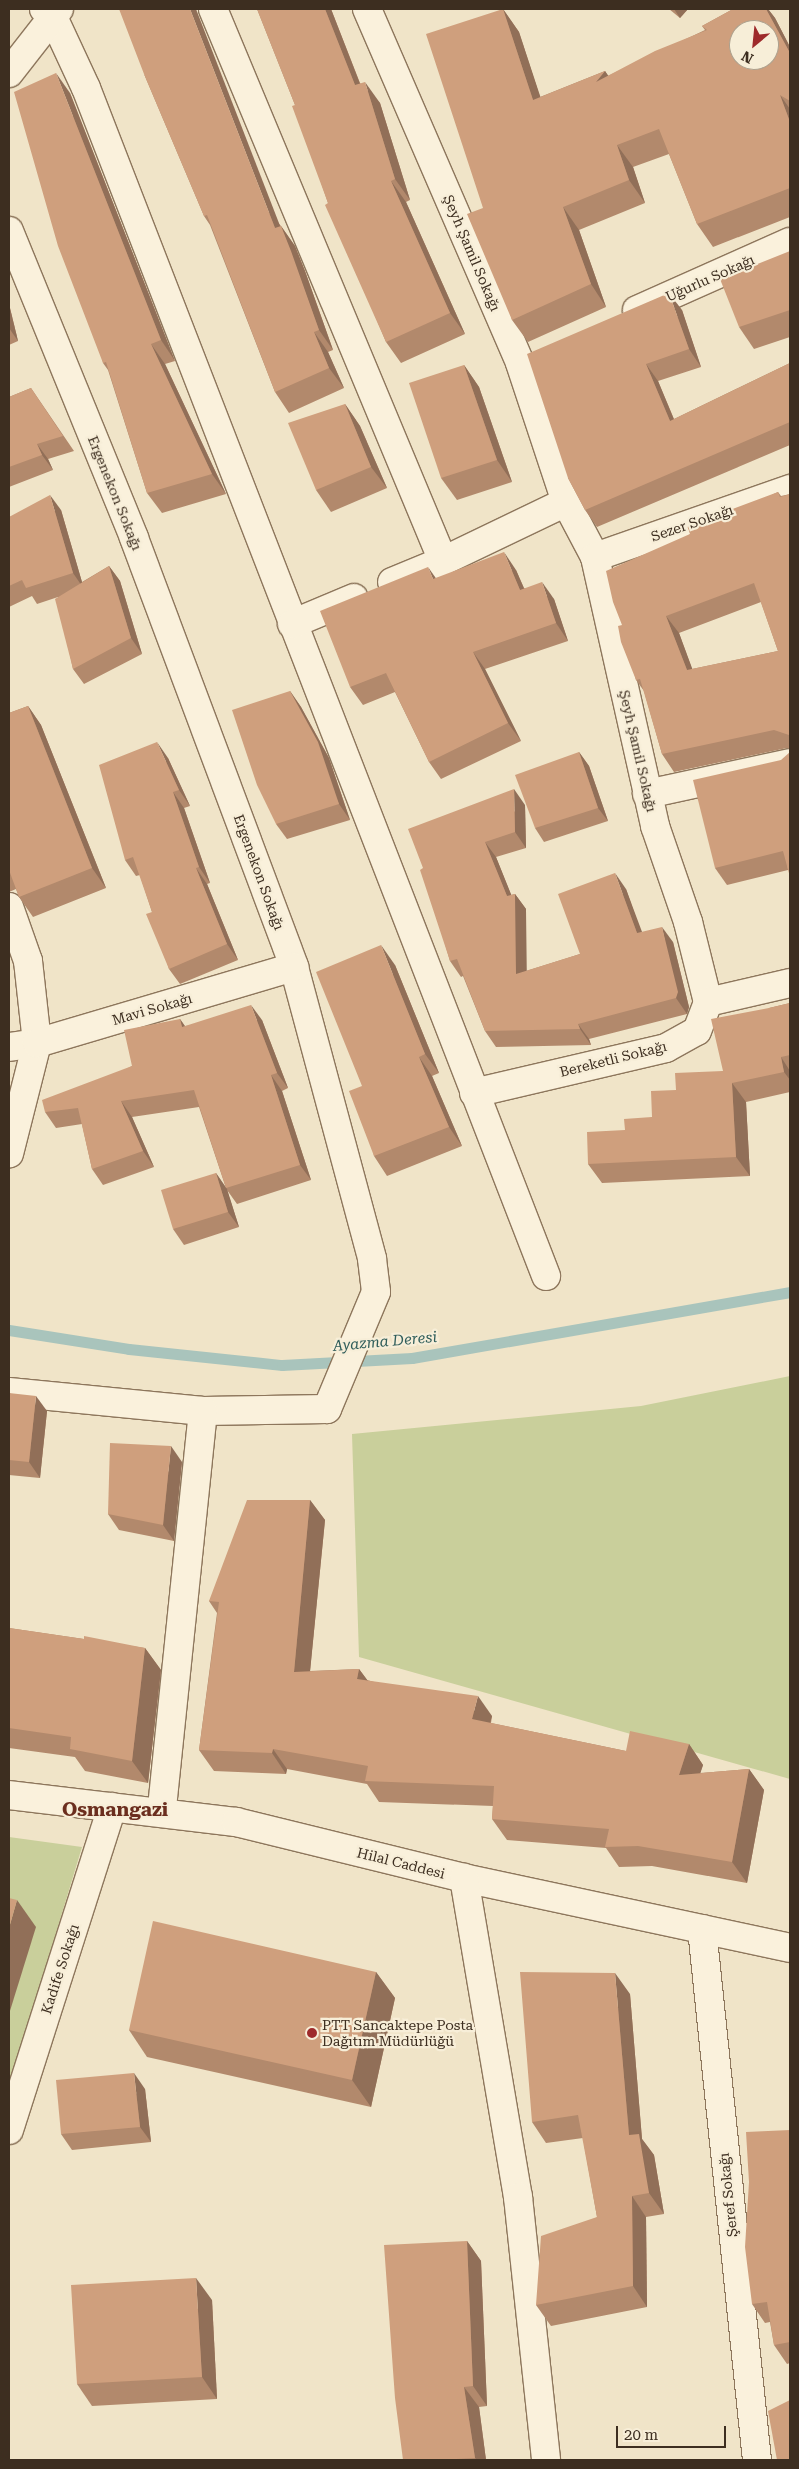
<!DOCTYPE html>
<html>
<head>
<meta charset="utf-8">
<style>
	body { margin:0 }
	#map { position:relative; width:799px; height:2469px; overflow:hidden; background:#f0e4c8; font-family:"Roboto Serif",serif }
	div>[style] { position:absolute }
	.green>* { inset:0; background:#c9cf9b }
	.stream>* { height:11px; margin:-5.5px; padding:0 5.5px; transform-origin:5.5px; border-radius:5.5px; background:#a9c4bc }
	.roads { filter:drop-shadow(1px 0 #8d765c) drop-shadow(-1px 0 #8d765c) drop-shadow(0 1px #8d765c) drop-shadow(0 -1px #8d765c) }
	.minor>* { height:28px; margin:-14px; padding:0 14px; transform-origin:14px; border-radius:14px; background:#faf1dc }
	.wall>* { inset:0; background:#b2896c }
	.shaded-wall>* { inset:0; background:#916f58 }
	.building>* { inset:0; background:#cf9f7d }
	.dots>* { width:14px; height:14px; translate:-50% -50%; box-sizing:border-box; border:2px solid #f7eed8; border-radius:50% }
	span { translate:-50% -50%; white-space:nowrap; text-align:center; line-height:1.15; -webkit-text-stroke:4.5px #f7eed8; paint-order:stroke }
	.street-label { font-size:14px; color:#3d2e20 }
	.poi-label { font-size:14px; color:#3d2e20 }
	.left { translate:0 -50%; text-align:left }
	.water-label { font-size:15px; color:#2f5d5a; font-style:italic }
	.district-label { font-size:19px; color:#6b2e1e; font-weight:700 }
	.frame { position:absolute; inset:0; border:10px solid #3d2e20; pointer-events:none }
	.north { position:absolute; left:729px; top:20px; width:50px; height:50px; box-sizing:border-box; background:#f7eed8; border:1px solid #ada18e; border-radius:50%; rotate:208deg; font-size:14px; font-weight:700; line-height:20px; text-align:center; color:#3d2e20 }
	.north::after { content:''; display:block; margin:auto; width:18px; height:22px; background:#9e2a2b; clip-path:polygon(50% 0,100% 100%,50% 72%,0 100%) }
	.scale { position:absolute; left:616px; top:2426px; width:110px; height:22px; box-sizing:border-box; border:2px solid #3d2e20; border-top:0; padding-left:6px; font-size:15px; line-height:18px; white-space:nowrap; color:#3d2e20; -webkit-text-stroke:4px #f7eed8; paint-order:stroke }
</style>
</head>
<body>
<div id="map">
	<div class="green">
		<div style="clip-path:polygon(790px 1376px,790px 1779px,359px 1657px,352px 1434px,641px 1406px)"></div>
		<div style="clip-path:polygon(9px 1837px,82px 1847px,9px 2089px)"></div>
	</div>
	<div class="stream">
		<div style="left:9px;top:1330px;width:121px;rotate:9deg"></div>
		<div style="left:129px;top:1349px;width:154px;rotate:6deg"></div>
		<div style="left:282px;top:1365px;width:130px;rotate:-3.1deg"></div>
		<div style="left:412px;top:1358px;width:384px;rotate:-9.9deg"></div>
	</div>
	<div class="roads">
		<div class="minor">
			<div style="left:44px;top:9px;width:12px;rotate:42deg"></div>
			<div style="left:53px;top:17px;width:78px;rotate:65.1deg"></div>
			<div style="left:86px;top:88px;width:1274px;rotate:68.83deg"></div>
			<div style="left:213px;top:9px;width:598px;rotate:67.38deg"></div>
			<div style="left:443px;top:561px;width:55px;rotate:157.6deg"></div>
			<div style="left:367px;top:9px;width:386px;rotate:66.6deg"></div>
			<div style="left:520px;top:363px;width:146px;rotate:71.7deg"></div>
			<div style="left:566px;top:502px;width:136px;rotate:154.4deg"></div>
			<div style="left:9px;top:73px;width:81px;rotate:-52deg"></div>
			<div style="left:9px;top:231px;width:331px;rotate:67.8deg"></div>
			<div style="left:134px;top:538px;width:458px;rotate:69.5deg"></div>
			<div style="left:294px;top:967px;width:302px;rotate:75deg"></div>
			<div style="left:372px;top:1259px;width:33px;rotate:83deg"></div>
			<div style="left:376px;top:1292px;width:127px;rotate:112.7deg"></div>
			<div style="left:327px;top:1409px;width:124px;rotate:179.1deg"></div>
			<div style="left:637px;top:310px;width:167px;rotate:-24deg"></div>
			<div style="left:566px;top:502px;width:62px;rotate:62.2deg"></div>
			<div style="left:595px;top:557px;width:276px;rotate:77.4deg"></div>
			<div style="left:655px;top:826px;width:102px;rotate:71deg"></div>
			<div style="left:688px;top:922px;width:82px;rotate:76deg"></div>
			<div style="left:595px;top:557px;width:207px;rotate:-19.2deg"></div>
			<div style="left:292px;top:624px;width:67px;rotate:-22.8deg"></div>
			<div style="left:647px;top:794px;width:146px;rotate:-12.2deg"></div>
			<div style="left:9px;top:907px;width:57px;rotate:70.6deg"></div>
			<div style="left:28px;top:961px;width:82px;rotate:83.7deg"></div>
			<div style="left:37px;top:1043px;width:114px;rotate:104.2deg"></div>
			<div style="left:708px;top:1002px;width:84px;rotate:-13deg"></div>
			<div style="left:9px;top:1047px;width:28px;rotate:-8deg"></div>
			<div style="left:37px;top:1043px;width:268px;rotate:-16.5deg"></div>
			<div style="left:474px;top:1093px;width:197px;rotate:-13.2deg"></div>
			<div style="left:666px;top:1048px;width:35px;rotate:-29deg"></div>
			<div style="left:697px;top:1031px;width:31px;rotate:-69deg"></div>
			<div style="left:9px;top:1392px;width:195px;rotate:5.6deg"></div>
			<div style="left:203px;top:1411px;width:402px;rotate:95.9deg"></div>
			<div style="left:9px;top:1795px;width:229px;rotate:6.8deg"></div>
			<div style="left:236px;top:1822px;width:235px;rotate:13.8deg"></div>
			<div style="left:464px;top:1878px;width:333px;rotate:12.1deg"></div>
			<div style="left:464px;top:1878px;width:324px;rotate:80.4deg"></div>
			<div style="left:518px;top:2197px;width:264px;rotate:83.9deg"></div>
			<div style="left:702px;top:1929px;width:534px;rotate:84.09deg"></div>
			<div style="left:9px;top:2130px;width:339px;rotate:-72.3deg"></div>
		</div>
	</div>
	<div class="wall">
		<div style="clip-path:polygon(257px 9px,331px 9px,360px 83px,380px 103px,410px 200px,406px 202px,465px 334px,401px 363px,386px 342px,328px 203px,295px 105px)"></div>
		<div style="clip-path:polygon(503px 9px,519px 32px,540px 97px,605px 71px,608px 76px,705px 30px,702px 26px,733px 9px,768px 9px,775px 18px,790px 47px,790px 217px,713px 247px,697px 224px,669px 154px,633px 167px,645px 203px,579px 230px,606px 307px,528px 342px,512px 320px,483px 208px)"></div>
		<div style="clip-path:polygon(669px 9px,688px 9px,680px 18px)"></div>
		<div style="clip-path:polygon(144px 74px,281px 226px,295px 246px,305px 271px,333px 350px,328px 352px,344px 388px,289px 413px,275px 392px,210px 225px,204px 216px)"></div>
		<div style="clip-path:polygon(70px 93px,175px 361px,165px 364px,226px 494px,162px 513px,147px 493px,108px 370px,103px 363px)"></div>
		<div style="clip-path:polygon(790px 251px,790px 337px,754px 349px,739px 327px)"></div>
		<div style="clip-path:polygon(9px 304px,18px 341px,9px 345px)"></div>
		<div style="clip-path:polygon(682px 310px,701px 367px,658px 381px,674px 419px,790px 363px,790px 445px,597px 527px,585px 510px,568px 478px)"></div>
		<div style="clip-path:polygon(464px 365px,479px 387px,512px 482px,457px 500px,441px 478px)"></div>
		<div style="clip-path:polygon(31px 388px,74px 451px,48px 459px,53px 470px,9px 487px,9px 397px)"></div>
		<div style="clip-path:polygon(345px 404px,360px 426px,387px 488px,331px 512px,316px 490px)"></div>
		<div style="clip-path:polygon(evenodd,778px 492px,781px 496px,790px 494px,790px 749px,787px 748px,674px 772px,662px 754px,644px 691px,636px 680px,622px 625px,690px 534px,778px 492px,761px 602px,778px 651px,692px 669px,679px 633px,761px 602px)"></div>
		<div style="clip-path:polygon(61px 510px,82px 582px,109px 566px,120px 581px,142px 654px,84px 684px,73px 669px,58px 597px,37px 604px,32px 596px,9px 607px,9px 517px)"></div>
		<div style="clip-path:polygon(516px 570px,524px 588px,554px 599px,568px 641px,485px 669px,521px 741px,441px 779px,429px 762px,395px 692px,363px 705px,350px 687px,436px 578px)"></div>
		<div style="clip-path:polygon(290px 691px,301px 707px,329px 758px,350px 820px,287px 839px,276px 824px)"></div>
		<div style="clip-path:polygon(28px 706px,41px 725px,106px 888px,33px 917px,19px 897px,16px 889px,9px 892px,9px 713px)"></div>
		<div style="clip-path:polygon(579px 752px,589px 766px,608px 821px,544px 842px,535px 828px)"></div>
		<div style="clip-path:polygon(168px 758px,190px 806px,184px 808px,210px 883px,207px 884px,238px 960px,180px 984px,169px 969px,152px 912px,140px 875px,136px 876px,125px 860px)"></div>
		<div style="clip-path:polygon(781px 760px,788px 870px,727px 885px,715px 868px)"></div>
		<div style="clip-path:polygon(525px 805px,526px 848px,496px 857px,511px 895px,515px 894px,526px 909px,526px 971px,580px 954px,626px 889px,641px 932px,673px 942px,689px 1007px,687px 1014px,589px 1039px,591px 1045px,496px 1047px,485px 1031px,463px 976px,461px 977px,450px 961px,423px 868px)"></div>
		<div style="clip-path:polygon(395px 965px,439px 1073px,432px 1076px,462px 1146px,387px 1176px,374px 1156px,362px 1086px)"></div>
		<div style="clip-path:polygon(790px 1003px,790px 1092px,746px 1102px,750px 1176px,602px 1183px,588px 1164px,625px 1130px,652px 1117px,676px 1090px,723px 1071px,769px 1008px)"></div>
		<div style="clip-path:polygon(180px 1019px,185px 1026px,262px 1020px,288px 1088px,282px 1091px,311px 1180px,237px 1204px,227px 1190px,239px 1227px,184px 1245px,173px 1229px,216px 1173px,226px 1188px,199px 1107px,132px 1117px,154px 1167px,103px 1185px,92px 1169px,82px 1124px,56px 1128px,45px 1112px,132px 1066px)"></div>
		<div style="clip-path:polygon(9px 1393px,47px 1411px,40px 1478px,9px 1475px)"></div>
		<div style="clip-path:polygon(182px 1462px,174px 1541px,119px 1530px,108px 1514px)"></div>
		<div style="clip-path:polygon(310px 1500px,325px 1520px,310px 1671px,359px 1669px,367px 1680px,492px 1716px,491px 1723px,626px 1751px,689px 1744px,703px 1765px,700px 1773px,749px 1769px,764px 1790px,747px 1883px,652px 1866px,619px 1867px,606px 1848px,507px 1840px,492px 1819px,493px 1806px,379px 1802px,367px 1784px,287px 1769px,286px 1774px,214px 1771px,199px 1750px,217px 1613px,209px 1601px)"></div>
		<div style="clip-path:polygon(9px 1628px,145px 1648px,161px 1670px,148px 1783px,85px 1771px,75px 1757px,9px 1748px)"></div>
		<div style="clip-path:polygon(376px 1972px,395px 1998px,371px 2107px,147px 2057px,129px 2030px)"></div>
		<div style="clip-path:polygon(630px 1994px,642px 2139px,654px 2155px,664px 2214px,646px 2217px,647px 2307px,551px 2326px,536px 2305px,597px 2217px,583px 2138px,546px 2143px,532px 2122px)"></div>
		<div style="clip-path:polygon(145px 2089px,151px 2142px,72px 2150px,61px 2134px)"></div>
		<div style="clip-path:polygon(790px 2130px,790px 2363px,787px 2364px,774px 2345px,770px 2322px,765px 2323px,752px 2304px)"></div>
		<div style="clip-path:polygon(467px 2241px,481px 2261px,487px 2406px,479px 2407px,486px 2460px,403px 2460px)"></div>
		<div style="clip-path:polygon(212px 2300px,217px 2399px,92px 2406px,77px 2384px)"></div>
	</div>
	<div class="shaded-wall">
		<div style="clip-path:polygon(190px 9px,196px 9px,289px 249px,275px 228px)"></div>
		<div style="clip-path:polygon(325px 9px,331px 9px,369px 107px,355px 85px)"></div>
		<div style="clip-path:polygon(503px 9px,519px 32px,549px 123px,533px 100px)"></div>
		<div style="clip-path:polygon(674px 9px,688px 9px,680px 18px)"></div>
		<div style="clip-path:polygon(766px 9px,768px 9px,775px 18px,790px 47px,790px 53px)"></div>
		<div style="clip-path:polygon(605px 71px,621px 94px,596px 82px)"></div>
		<div style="clip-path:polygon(56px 73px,70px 93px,175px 361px,161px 340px)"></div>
		<div style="clip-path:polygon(365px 82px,380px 103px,410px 200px,395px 179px)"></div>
		<div style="clip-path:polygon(780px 95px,790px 109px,790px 122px)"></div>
		<div style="clip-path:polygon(617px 145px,633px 167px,645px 203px,629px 180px)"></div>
		<div style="clip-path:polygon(391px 181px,406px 202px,465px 334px,450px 313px)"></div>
		<div style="clip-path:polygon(563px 207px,579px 230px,606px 307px,591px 284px)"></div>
		<div style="clip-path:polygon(281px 226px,295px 246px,305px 271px,333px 350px,319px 330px)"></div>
		<div style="clip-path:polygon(669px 293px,682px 310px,701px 367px,689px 349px)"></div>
		<div style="clip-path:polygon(9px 304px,18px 341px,9px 328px)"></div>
		<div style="clip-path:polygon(314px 332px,328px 352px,344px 388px,329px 368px)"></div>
		<div style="clip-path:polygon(151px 344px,165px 364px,226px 494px,212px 474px)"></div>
		<div style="clip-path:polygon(646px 364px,658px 381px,682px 439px,670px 421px)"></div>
		<div style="clip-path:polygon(464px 365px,479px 387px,512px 482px,497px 460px)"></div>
		<div style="clip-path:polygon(345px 404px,360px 426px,387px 488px,371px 467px)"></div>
		<div style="clip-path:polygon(37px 444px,48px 459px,53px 470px,42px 455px)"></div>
		<div style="clip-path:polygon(50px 495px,61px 510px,84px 589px,73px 573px)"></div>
		<div style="clip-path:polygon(504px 552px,516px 570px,532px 607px,520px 590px)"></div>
		<div style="clip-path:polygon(109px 566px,120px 581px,142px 654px,131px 638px)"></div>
		<div style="clip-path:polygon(428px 567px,440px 584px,433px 579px)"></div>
		<div style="clip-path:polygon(542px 582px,554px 599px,568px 641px,556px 623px)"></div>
		<div style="clip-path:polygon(666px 616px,679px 633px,699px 687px,687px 670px)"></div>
		<div style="clip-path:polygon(473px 652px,485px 669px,521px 741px,508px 723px)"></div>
		<div style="clip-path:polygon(290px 691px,301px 707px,329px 758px,350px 820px,339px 804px)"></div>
		<div style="clip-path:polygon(28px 706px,41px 725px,106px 888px,92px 868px)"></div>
		<div style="clip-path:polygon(157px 742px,168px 758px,190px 806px,179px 790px)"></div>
		<div style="clip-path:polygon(579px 752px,589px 766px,608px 821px,598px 808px)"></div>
		<div style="clip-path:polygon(514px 789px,525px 805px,526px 848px,515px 832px)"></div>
		<div style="clip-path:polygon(173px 792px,184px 808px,210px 883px,199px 867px)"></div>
		<div style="clip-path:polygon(485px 842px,496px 857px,515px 904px,515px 894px,526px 909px,527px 990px,516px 974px,507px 896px)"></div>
		<div style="clip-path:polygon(196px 868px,207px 884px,238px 960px,227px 944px)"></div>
		<div style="clip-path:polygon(615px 873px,626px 889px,648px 948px,637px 933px)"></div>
		<div style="clip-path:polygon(662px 927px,673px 942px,689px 1007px,687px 1014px,676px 998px)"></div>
		<div style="clip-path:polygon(381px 945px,395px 965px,439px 1073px,425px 1054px)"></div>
		<div style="clip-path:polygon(251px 1005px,262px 1020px,288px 1088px,277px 1073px)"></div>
		<div style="clip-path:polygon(180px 1019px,190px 1034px,182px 1027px)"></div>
		<div style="clip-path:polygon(578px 1024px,589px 1039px,591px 1045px,580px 1029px)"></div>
		<div style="clip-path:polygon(419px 1057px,432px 1076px,462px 1146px,449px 1127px)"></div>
		<div style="clip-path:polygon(781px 1057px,790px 1071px,790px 1080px,784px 1072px)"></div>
		<div style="clip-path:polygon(271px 1075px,282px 1091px,311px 1180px,300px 1165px)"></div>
		<div style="clip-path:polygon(732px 1083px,746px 1102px,750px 1176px,736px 1157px)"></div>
		<div style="clip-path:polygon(121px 1101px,132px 1117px,154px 1167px,143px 1151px)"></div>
		<div style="clip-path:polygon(216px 1173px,227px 1189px,239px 1227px,228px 1212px)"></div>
		<div style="clip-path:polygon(36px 1396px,47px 1411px,40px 1478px,29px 1462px)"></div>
		<div style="clip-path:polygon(171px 1446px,182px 1462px,174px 1541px,163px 1525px)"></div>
		<div style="clip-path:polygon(310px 1500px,325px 1520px,308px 1692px,294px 1672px)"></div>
		<div style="clip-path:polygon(145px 1648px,161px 1670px,148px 1783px,132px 1761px)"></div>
		<div style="clip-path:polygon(359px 1669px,374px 1689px,357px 1679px)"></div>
		<div style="clip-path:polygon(478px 1696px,492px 1716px,486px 1739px,472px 1719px)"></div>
		<div style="clip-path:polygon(689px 1744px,703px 1765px,693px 1796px,679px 1775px)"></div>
		<div style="clip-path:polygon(273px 1749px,287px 1769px,286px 1774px,272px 1753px)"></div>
		<div style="clip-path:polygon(749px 1769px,764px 1790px,747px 1883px,732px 1862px)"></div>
		<div style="clip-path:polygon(17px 1900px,36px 1927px,9px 2014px,9px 1928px)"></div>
		<div style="clip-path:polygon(376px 1972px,395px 1998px,371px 2107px,352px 2080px)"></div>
		<div style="clip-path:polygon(615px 1973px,630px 1994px,642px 2139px,654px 2155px,664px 2214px,649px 2193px,629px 2135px)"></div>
		<div style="clip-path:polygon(134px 2073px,145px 2089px,151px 2142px,140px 2127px)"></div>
		<div style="clip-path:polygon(632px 2196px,646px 2217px,647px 2307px,633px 2286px)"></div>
		<div style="clip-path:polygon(467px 2241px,481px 2261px,487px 2406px,473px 2386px)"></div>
		<div style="clip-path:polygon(196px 2278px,212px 2300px,217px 2399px,202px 2377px)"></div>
		<div style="clip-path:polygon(464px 2387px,479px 2407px,486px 2460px,477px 2460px,475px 2458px)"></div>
	</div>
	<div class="building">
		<div style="clip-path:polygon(119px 9px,190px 9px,275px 228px,281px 226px,291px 251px,319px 330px,314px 332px,329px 368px,275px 392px,207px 215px,204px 216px,144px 74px)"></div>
		<div style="clip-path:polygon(257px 9px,325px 9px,355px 85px,365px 82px,395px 179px,391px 181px,450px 313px,386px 342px,325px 205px,328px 203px,292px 106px,295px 105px)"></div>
		<div style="clip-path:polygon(evenodd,503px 9px,533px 100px,605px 71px,596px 82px,655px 51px,707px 30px,702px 26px,733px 9px,766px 9px,790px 53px,790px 101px,780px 95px,790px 122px,790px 188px,697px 224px,659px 129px,617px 145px,629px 180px,563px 207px,591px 284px,512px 320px,467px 214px,483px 208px,426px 34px,503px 9px,739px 30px,769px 30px,769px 60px,739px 60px,739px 30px)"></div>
		<div style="clip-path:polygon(56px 73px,161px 340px,151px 344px,212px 474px,147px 493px,106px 362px,103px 363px,58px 246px,14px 92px)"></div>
		<div style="clip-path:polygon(790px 251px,790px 310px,739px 327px,720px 279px)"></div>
		<div style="clip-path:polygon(669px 293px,689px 349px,646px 364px,670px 421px,790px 363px,790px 422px,585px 510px,568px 478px,527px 354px)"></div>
		<div style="clip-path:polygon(464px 365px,497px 460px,441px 478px,409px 383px)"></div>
		<div style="clip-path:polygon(31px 388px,63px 436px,37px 444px,42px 455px,9px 467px,9px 397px)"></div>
		<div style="clip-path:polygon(345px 404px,371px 467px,316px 490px,288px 423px)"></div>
		<div style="clip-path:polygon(evenodd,778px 492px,780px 497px,790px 494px,790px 739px,789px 735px,774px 730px,662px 754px,640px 679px,636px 680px,621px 642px,618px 626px,622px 625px,613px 602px,606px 571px,690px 534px,687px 526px,778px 492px,754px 583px,778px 651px,687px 670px,666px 616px,754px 583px)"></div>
		<div style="clip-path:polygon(50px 495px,73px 573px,26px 588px,22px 580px,9px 586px,9px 517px)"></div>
		<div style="clip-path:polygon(504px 552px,520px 590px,542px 582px,556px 623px,473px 652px,508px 723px,429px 762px,386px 673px,350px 687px,320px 611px,428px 567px,433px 579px)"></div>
		<div style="clip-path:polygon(109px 566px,131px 638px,73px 669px,55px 599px)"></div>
		<div style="clip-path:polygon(290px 691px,318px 742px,339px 804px,276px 824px,257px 785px,232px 710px)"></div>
		<div style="clip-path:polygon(28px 706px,92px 868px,19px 897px,9px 870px,9px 713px)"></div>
		<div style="clip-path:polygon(157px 742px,179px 790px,173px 792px,199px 867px,196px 868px,227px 944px,169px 969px,146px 914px,152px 912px,133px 857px,125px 860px,99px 765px)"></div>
		<div style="clip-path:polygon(579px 752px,598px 808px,535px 828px,515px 775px)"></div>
		<div style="clip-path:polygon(790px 752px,790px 877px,783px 851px,715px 868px,693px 780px,781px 760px)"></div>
		<div style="clip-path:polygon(514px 789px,515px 832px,485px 842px,507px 896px,515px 894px,516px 974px,580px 954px,558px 894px,615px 873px,637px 933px,662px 927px,678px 992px,676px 998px,578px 1024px,580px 1029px,485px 1031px,457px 959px,450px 961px,420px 870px,423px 868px,408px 829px)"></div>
		<div style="clip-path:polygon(381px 945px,425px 1054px,419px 1057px,449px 1127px,374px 1156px,349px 1091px,362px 1086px,316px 972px)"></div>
		<div style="clip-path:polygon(790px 1003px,790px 1055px,781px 1057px,784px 1072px,732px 1083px,736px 1157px,588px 1164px,587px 1132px,625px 1130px,624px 1119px,652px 1117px,651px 1091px,676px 1090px,675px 1073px,723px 1071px,711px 1019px,769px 1008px)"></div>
		<div style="clip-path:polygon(251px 1005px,277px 1073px,271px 1075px,300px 1165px,226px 1188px,194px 1090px,121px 1101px,143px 1151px,92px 1169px,78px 1108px,45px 1112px,42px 1100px,132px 1066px,124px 1030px,180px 1019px,182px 1027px)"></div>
		<div style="clip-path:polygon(216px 1173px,228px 1212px,173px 1229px,161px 1190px)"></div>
		<div style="clip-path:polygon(9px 1393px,36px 1396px,29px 1462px,9px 1460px)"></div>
		<div style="clip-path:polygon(110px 1443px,171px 1446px,163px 1525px,108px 1514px)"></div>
		<div style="clip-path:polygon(247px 1500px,310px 1500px,294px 1672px,359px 1669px,357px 1679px,478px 1696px,472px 1719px,626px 1751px,630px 1731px,689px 1744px,679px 1775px,749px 1769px,732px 1862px,638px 1846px,605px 1847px,609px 1829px,492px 1819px,494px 1786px,365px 1781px,368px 1766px,273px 1749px,272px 1753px,199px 1750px,219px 1602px,209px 1601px)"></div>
		<div style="clip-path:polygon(9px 1628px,84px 1639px,84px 1636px,145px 1648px,132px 1761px,70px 1749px,71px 1737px,9px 1728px)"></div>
		<div style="clip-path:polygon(9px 1898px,17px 1900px,9px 1928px)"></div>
		<div style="clip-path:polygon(153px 1921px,376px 1972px,352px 2080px,129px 2030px)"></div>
		<div style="clip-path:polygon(520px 1972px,615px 1973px,629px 2135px,639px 2134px,649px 2193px,632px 2196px,633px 2286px,536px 2305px,541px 2236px,597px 2217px,578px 2115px,532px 2122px)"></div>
		<div style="clip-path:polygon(134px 2073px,140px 2127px,61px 2134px,56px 2080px)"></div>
		<div style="clip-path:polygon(790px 2130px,790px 2342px,774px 2345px,767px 2302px,752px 2304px,745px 2247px,749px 2182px,746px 2132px)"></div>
		<div style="clip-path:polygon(467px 2241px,473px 2386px,464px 2387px,475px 2458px,438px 2460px,403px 2460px,395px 2398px,384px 2245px)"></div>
		<div style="clip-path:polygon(196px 2278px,202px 2377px,77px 2384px,71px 2285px)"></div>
		<div style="clip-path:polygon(790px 2400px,790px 2460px,777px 2460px,768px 2411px)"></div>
	</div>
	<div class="dots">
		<div style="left:312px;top:2033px;background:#9e2a2b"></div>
	</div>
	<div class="street-label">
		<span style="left:472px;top:253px;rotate:67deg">Şeyh Şamil Sokağı</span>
		<span style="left:710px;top:278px;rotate:-24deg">Uğurlu Sokağı</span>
		<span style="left:115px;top:493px;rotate:68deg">Ergenekon Sokağı</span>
		<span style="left:692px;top:523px;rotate:-19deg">Sezer Sokağı</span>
		<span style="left:638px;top:751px;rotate:77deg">Şeyh Şamil Sokağı</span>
		<span style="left:259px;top:872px;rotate:70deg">Ergenekon Sokağı</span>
		<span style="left:152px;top:1009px;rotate:-16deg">Mavi Sokağı</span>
		<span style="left:613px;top:1059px;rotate:-14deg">Bereketli Sokağı</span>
		<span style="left:401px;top:1863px;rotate:14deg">Hilal Caddesi</span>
		<span style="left:60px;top:1969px;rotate:-72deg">Kadife Sokağı</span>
		<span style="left:728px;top:2195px;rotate:-96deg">Şeref Sokağı</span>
	</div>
	<div class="poi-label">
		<span class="left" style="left:322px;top:2033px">PTT Sancaktepe Posta<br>Dağıtım Müdürlüğü</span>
	</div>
	<div class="water-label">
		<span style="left:385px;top:1342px;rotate:-5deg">Ayazma Deresi</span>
	</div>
	<div class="district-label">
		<span style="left:115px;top:1810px">Osmangazi</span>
	</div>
	<div class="frame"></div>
	<div class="north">N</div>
	<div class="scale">20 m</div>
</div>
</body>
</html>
